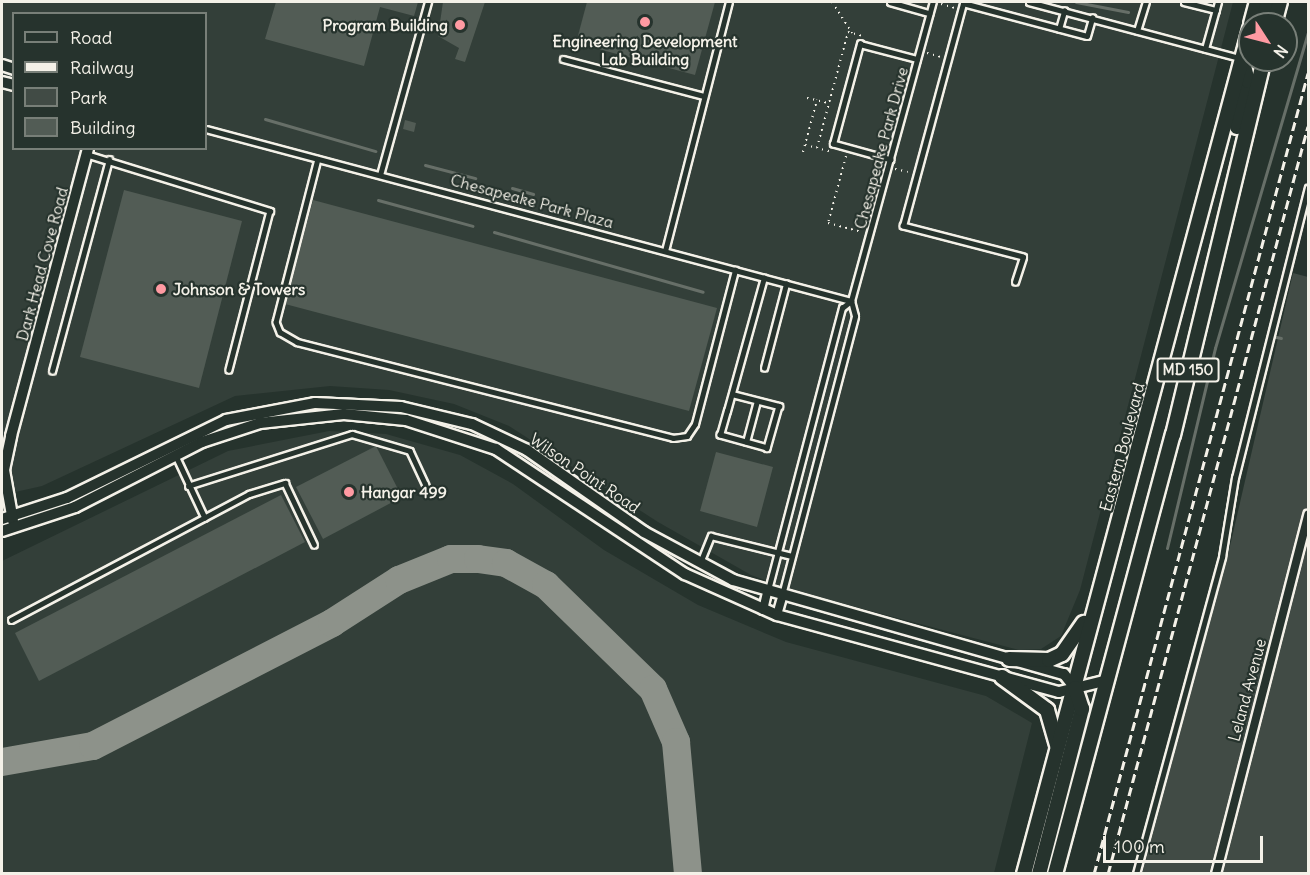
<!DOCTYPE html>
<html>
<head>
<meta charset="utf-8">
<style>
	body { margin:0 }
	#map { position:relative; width:1310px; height:875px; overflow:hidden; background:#26332d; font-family:Delius,sans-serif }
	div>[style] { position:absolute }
	.built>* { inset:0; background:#333f39 }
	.green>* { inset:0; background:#414b45 }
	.stream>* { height:3px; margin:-1.5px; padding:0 1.5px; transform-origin:1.5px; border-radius:1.5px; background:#676f68 }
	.taxiway>* { height:28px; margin:-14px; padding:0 14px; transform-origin:14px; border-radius:14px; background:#8d928a }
	.building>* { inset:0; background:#525c55 }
	.path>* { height:2px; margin-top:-1px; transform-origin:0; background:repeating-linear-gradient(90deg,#f4f1e8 0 1.5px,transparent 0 6px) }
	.roads { filter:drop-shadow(2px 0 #f4f1e8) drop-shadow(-2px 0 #f4f1e8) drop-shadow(0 2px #f4f1e8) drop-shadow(0 -2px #f4f1e8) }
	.service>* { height:4.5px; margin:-2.25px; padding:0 2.25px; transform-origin:2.25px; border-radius:2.25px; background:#26332d }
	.minor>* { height:8px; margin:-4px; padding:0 4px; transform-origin:4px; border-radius:4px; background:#26332d }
	.tertiary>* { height:10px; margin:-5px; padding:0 5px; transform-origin:5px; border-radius:5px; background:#26332d }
	.primary>* { height:14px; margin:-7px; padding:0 7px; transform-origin:7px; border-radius:7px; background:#26332d }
	.rail>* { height:3px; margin-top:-1.5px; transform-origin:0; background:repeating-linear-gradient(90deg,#f4f1e8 0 9px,transparent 0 13.5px) }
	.dots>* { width:16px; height:16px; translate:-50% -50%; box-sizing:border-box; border:3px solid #26332d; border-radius:50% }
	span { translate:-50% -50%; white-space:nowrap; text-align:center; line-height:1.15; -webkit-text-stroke:4.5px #26332d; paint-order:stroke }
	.shield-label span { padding:2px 4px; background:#26332d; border:2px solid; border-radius:4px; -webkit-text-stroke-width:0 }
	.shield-label { font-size:15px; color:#f4f1e8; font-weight:700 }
	.poi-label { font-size:16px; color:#f4f1e8; font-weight:700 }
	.right { translate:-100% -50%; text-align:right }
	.left { translate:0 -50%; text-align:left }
	.street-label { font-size:16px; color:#f4f1e8 }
	.frame { position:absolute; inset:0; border:3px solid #f4f1e8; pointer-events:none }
	.legend { position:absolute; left:12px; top:12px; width:195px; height:138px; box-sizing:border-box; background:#26332d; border:2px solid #787f78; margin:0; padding:8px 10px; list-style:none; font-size:18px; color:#f4f1e8 }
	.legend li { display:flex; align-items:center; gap:12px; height:30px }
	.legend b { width:30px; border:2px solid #787f78 }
	.north { position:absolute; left:1238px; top:12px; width:60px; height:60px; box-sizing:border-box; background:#26332d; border:2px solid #787f78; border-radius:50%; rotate:126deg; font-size:16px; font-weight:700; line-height:24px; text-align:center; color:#f4f1e8 }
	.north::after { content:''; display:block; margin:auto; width:21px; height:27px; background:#ff9aa2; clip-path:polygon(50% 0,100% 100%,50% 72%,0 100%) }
	.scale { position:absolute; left:1103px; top:836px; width:160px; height:27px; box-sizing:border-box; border:3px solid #f4f1e8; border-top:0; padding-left:8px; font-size:18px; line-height:21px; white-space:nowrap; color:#f4f1e8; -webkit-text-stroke:4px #26332d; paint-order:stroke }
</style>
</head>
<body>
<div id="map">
	<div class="built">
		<div style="clip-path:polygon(evenodd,2px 2px,1233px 2px,1080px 590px,1061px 636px,1041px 649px,1019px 650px,795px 591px,751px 575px,658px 522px,509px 426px,454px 404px,389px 390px,330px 386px,235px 396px,42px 486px,2px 495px,2px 2px,14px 14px,206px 14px,206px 148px,14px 148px,14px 14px)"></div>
		<div style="clip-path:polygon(329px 431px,386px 434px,460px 455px,513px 484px,604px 550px,698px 605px,786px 642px,986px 696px,1032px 723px,994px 873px,2px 874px,2px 561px,228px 451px)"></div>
	</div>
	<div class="green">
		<div style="clip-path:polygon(1293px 273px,1308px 277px,1308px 873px,1142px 874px,1230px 546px)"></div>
	</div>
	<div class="stream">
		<div style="left:1076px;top:2px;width:53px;rotate:10.9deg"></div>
		<div style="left:265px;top:119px;width:115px;rotate:16.2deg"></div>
		<div style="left:425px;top:165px;width:52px;rotate:14.6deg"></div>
		<div style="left:512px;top:188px;width:22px;rotate:16deg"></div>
		<div style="left:378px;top:200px;width:98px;rotate:15.3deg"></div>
		<div style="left:494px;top:232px;width:217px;rotate:16deg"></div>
		<div style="left:1276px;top:337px;width:5px;rotate:11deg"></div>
		<div style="left:1167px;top:548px;width:206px;rotate:-76.5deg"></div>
		<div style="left:1215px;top:348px;width:328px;rotate:-73.6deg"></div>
	</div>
	<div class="taxiway">
		<div style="left:2px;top:762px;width:92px;rotate:-10deg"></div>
		<div style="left:93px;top:746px;width:269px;rotate:-27.2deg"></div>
		<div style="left:332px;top:623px;width:80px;rotate:-32.7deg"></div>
		<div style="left:399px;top:580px;width:56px;rotate:-22deg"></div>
		<div style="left:451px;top:559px;width:27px"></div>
		<div style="left:478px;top:559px;width:28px;rotate:8deg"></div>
		<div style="left:506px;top:563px;width:46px;rotate:28.8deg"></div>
		<div style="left:546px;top:585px;width:149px;rotate:44.2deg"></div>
		<div style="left:653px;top:689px;width:58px;rotate:66.5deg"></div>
		<div style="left:676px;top:742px;width:133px;rotate:84.8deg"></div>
	</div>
	<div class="building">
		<div style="clip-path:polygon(276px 2px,418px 2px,414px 16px,380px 7px,364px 66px,265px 39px)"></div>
		<div style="clip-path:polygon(443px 2px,485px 2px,465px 62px,455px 59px,459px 48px,438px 36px)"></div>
		<div style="clip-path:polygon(587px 2px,715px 2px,695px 75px,576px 43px)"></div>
		<div style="clip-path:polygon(405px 120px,416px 123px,414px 132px,403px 129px)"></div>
		<div style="clip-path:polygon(124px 190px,242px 221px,199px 388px,80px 357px)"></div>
		<div style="clip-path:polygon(313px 200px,717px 308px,689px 411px,285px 304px)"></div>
		<div style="clip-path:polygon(376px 446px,402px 497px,323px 539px,296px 487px)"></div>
		<div style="clip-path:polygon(716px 452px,773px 467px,757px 527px,700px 511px)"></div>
		<div style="clip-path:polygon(281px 495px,305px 542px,39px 681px,15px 633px)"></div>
	</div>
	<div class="path">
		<div style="left:832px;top:2px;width:37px;rotate:57deg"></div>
		<div style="left:941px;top:4px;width:15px;rotate:16deg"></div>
		<div style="left:927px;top:53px;width:15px;rotate:16deg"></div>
		<div style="left:807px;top:98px;width:23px;rotate:13deg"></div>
		<div style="left:805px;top:145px;width:12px;rotate:14deg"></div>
		<div style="left:829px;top:151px;width:12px;rotate:-166deg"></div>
		<div style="left:817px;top:148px;width:120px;rotate:-75deg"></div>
		<div style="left:848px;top:32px;width:16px;rotate:15deg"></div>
		<div style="left:803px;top:152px;width:54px;rotate:-74.9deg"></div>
		<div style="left:846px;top:156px;width:69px;rotate:105deg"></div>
		<div style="left:828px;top:223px;width:35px;rotate:15deg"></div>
		<div style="left:895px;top:169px;width:13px;rotate:13deg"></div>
	</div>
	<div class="roads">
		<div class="service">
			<div style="left:890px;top:2px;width:41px;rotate:15.8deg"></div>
			<div style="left:1029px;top:2px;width:218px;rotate:14.9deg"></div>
			<div style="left:1184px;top:2px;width:33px;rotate:14deg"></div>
			<div style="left:1059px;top:29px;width:19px;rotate:-74deg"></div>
			<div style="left:1137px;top:31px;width:30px;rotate:-73deg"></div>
			<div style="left:1205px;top:49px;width:49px;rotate:-74.5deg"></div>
			<div style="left:563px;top:59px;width:146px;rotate:14.7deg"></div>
			<div style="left:206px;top:129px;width:668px;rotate:14.93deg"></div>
			<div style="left:86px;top:154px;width:193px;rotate:17.2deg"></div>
			<div style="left:270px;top:211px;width:164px;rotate:104.5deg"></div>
			<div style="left:318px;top:159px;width:168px;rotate:104.4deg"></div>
			<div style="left:276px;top:322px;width:11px;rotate:68deg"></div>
			<div style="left:280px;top:332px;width:20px;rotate:30deg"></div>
			<div style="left:297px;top:342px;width:388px;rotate:14.3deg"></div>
			<div style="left:673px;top:438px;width:14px;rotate:-8deg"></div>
			<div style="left:687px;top:436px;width:14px;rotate:-56deg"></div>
			<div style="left:695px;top:424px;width:159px;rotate:-75.4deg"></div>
			<div style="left:891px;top:160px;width:60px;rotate:-164.6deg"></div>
			<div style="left:833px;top:144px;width:104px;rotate:-74.9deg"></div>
			<div style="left:860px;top:44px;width:59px;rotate:14.7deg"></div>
			<div style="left:380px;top:175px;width:180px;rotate:-74.5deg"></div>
			<div style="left:665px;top:251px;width:257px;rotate:-75.6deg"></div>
			<div style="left:1015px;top:282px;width:26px;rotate:-72deg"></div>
			<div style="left:1023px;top:257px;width:124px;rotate:-165.5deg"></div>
			<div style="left:903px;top:226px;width:231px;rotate:-74.9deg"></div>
			<div style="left:963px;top:3px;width:128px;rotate:14.9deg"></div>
			<div style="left:1087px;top:36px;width:19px;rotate:-74deg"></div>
			<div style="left:764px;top:368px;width:87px;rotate:-75.3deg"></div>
			<div style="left:52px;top:371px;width:219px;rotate:-74.9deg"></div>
			<div style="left:732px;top:394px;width:49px;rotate:14.3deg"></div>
			<div style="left:779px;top:406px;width:44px;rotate:105.9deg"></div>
			<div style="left:767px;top:448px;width:49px;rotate:-164.5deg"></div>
			<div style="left:720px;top:435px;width:25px;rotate:-74deg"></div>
			<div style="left:727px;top:411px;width:138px;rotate:-74.5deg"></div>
			<div style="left:746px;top:442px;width:42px;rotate:-75deg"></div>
			<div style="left:176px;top:456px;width:68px;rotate:64.9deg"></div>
			<div style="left:188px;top:486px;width:172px;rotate:-17.6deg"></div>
			<div style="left:352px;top:434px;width:60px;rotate:16.3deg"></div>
			<div style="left:410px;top:451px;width:38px;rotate:65deg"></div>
			<div style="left:700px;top:563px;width:29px;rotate:-68deg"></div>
			<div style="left:711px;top:536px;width:83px;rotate:13.9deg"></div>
			<div style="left:768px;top:590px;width:292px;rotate:-75.3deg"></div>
			<div style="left:842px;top:308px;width:11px;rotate:-38deg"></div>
			<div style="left:782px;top:595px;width:288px;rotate:-75.3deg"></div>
			<div style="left:855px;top:316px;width:16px;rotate:-105deg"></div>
			<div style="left:851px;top:301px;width:310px;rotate:-74.7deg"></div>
			<div style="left:11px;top:620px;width:269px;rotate:-27.9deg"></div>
			<div style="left:249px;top:494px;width:38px;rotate:-17deg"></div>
			<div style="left:285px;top:483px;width:68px;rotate:64.6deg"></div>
			<div style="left:1136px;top:874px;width:328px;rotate:-74.8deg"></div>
			<div style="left:1222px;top:557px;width:80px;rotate:-80.7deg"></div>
			<div style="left:1235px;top:478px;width:299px;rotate:-75.9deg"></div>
		</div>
		<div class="minor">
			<div style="left:763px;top:610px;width:17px;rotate:-77deg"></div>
			<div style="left:777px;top:615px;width:18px;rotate:-74deg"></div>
			<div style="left:1216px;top:874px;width:371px;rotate:-75.6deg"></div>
		</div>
		<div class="tertiary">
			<div style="left:2px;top:65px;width:13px;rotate:18deg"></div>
			<div style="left:2px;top:82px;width:12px;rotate:14deg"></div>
			<div style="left:2px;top:519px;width:68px;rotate:-17.9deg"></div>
			<div style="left:67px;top:498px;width:177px;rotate:-26.1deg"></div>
			<div style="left:226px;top:420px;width:91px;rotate:-10.8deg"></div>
			<div style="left:315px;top:403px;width:86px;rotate:2.7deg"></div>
			<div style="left:401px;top:407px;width:73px;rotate:13.5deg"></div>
			<div style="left:472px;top:424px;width:61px;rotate:25.3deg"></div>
			<div style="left:527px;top:450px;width:143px;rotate:35deg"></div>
			<div style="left:644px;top:532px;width:101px;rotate:28.3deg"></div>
			<div style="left:733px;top:580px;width:344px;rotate:15.9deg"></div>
			<div style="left:1064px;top:674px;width:18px;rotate:52deg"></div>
			<div style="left:13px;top:521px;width:52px;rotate:-100deg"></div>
			<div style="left:4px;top:470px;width:35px;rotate:-78deg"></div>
			<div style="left:11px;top:436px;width:298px;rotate:-75deg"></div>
			<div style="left:2px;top:531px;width:77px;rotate:-18.2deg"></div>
			<div style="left:75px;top:507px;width:143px;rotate:-27.1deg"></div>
			<div style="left:202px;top:442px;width:61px;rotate:-18.1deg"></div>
			<div style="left:260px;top:423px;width:84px;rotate:-6.1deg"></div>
			<div style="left:344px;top:414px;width:62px;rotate:5.5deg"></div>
			<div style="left:406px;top:420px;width:95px;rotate:17.9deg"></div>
			<div style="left:496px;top:449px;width:227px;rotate:33.5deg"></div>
			<div style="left:685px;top:574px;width:101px;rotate:24deg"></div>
			<div style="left:777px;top:615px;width:292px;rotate:15.3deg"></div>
			<div style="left:1059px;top:692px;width:50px;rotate:-13.8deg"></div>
		</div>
		<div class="primary">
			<div style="left:1251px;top:24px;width:23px;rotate:-75deg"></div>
			<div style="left:1262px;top:24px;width:23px;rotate:-75deg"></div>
			<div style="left:1274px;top:24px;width:23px;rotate:-75deg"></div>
			<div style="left:1237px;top:127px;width:47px;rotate:-76.6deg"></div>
			<div style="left:1248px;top:81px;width:23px;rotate:-105deg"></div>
			<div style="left:1009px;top:659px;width:40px;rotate:1.4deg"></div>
			<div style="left:1049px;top:660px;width:14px;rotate:-25deg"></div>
			<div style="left:1062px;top:654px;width:38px;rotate:-55deg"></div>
			<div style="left:1002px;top:677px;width:56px;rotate:36.3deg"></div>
			<div style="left:1047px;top:710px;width:37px;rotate:74deg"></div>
			<div style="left:1024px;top:874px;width:875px;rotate:-75.03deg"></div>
			<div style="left:1039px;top:874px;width:171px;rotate:-75.4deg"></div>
			<div style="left:1082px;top:709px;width:22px;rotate:-108deg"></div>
			<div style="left:1055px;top:874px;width:455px;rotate:-75deg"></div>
			<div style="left:1173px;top:435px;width:386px;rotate:-76.4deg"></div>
		</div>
	</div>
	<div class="rail">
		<div style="left:1094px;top:874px;width:829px;rotate:-75.04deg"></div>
		<div style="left:1108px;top:874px;width:774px;rotate:-75.03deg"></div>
	</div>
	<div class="dots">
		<div style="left:645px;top:22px;background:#ff9aa2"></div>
		<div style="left:460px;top:25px;background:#ff9aa2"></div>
		<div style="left:161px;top:289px;background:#ff9aa2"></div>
		<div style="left:349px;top:492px;background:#ff9aa2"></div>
	</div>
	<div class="shield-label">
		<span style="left:1188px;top:370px">MD 150</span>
	</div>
	<div class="poi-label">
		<span class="right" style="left:448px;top:25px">Program Building</span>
		<span style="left:645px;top:50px">Engineering Development<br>Lab Building</span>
		<span class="left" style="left:173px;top:289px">Johnson &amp; Towers</span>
		<span class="left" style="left:361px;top:492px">Hangar 499</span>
	</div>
	<div class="street-label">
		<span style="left:881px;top:148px;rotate:-75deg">Chesapeake Park Drive</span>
		<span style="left:532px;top:201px;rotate:15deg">Chesapeake Park Plaza</span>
		<span style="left:42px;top:264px;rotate:-75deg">Dark Head Cove Road</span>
		<span style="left:1122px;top:447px;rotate:-75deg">Eastern Boulevard</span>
		<span style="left:585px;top:473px;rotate:34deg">Wilson Point Road</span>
		<span style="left:1247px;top:690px;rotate:-75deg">Leland Avenue</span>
	</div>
	<div class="frame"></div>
	<ul class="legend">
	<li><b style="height:8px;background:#26332d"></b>Road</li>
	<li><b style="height:8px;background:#f4f1e8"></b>Railway</li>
	<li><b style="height:16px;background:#414b45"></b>Park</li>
	<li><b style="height:16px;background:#525c55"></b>Building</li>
	</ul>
	<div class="north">N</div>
	<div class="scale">100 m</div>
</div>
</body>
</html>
